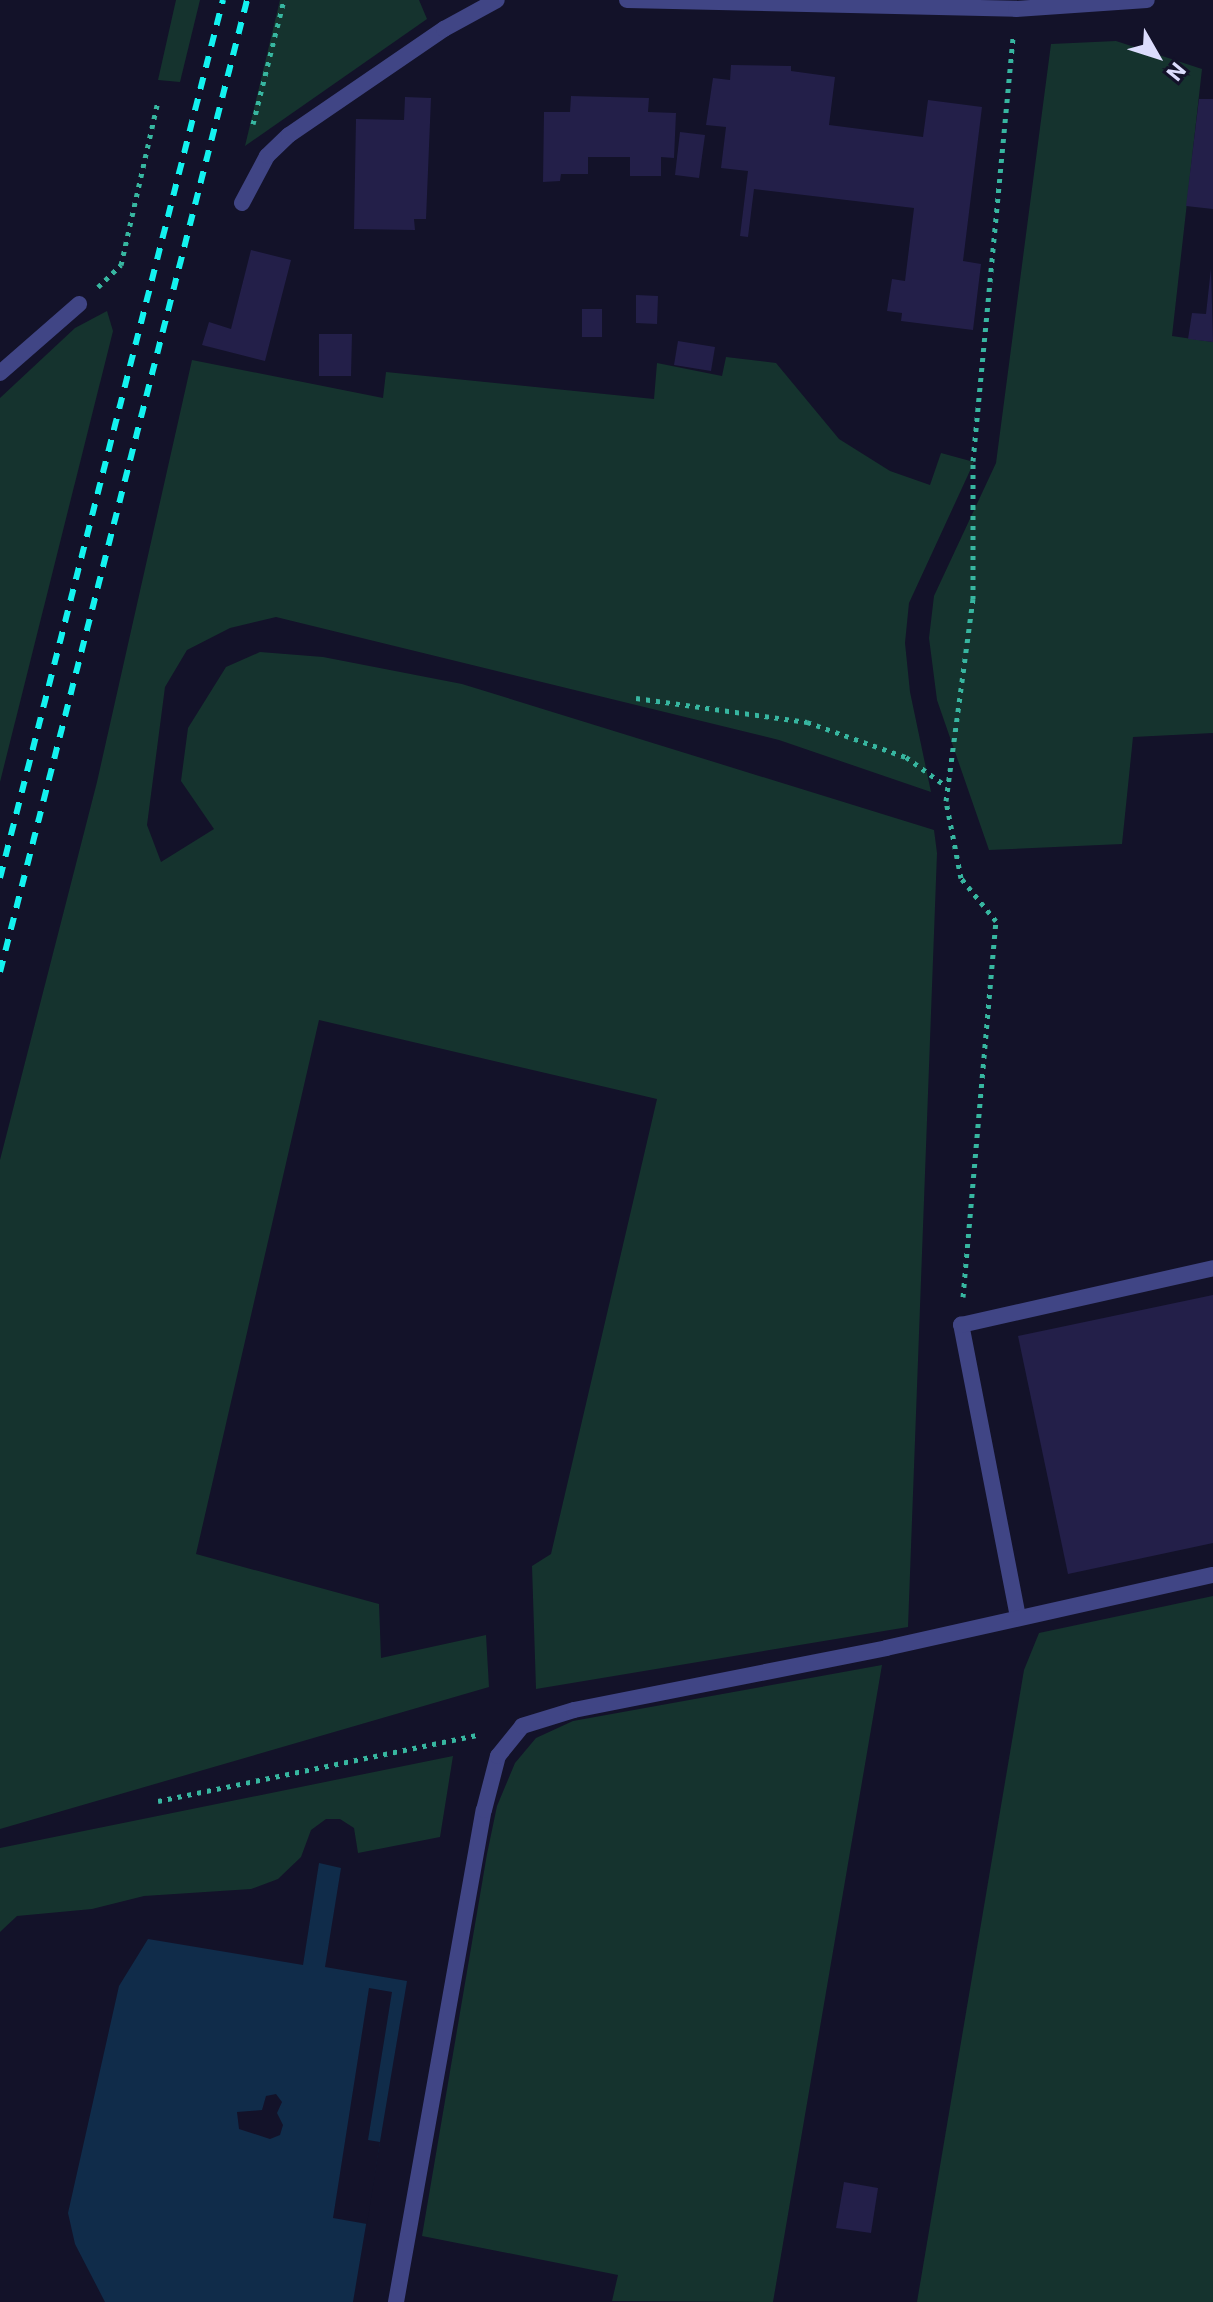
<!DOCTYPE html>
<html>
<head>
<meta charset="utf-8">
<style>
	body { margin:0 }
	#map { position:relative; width:1213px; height:2302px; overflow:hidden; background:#131229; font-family:Roboto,sans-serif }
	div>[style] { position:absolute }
	.green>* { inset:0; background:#15332e }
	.water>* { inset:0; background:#102c4a }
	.pier>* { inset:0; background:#131229 }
	.building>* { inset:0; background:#231f49 }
	.path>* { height:5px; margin-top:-2.5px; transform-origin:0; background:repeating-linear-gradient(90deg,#37b6a0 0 4px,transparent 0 10px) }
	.service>* { height:16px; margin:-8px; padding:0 8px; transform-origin:8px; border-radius:8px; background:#404585 }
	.minor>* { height:16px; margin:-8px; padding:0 8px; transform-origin:8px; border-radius:8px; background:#404585 }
	.rail>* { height:6px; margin-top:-3px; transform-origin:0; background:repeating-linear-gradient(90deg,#13f2ef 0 12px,transparent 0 22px) }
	span { translate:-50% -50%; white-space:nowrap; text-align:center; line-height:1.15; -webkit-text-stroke:6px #131229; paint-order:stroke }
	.north { position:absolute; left:1117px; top:16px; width:80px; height:80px; -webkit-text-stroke:6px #131229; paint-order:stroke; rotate:129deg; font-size:22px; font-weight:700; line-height:32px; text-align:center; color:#dcdcfd }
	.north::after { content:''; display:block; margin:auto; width:28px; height:36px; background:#dcdcfd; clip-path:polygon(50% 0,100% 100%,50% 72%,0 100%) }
</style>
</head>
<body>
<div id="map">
	<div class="green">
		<div style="clip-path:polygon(176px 0,200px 0,180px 82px,158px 80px)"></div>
		<div style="clip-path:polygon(280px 0,419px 0,427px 19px,245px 146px)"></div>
		<div style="clip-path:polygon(1116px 41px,1202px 69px,1172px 336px,1213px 342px,1213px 733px,1133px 737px,1122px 844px,989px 850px,937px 700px,929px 638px,934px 596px,996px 463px,1051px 44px)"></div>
		<div style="clip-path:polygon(107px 311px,113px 331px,0 782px,0 398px,75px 328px)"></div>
		<div style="clip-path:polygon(726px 357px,776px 363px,839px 439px,890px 471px,930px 485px,941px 453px,974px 462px,909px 603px,905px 643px,910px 692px,931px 792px,779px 740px,276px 617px,230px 628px,187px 650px,165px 687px,147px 825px,161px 862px,214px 829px,181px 781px,188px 728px,226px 667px,260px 652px,323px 657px,462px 684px,934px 830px,937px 853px,908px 1627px,536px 1689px,532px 1566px,551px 1554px,657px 1099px,319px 1020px,196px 1554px,379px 1604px,381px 1658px,486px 1635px,489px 1687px,0 1829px,0 1160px,97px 782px,192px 360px,383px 398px,386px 372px,654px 399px,657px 363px,722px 376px)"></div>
		<div style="clip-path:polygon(1213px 1596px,1213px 2302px,917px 2302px,1024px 1670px,1039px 1633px)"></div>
		<div style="clip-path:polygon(882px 1665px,773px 2302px,612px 2301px,618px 2275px,422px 2236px,487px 1854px,497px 1806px,515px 1763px,536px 1738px,573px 1721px)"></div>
		<div style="clip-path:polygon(453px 1756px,440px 1837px,358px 1853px,354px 1828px,340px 1819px,326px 1819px,311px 1830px,301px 1857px,278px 1879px,251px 1889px,144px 1896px,92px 1909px,17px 1916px,0 1932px,0 1848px)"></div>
	</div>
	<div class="water">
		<div style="clip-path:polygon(evenodd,319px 1863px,341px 1868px,325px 1967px,407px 1981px,353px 2302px,105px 2302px,75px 2244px,68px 2213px,119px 1986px,148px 1939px,303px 1965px,319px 1863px,276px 2094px,282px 2102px,277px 2113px,283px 2125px,280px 2135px,270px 2139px,239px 2129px,237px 2112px,262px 2110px,266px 2096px,276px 2094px)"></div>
	</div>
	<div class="pier">
		<div style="clip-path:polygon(369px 1988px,392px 1992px,368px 2140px,380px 2142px,367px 2224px,333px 2218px)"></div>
	</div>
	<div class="building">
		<div style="clip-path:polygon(731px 65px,791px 66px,791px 71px,835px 77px,829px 125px,923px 137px,928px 100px,982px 107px,963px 261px,981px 264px,973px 330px,901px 321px,902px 313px,887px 311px,892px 279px,905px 281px,914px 208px,754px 189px,748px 237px,740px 236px,748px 171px,721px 168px,726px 127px,706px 125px,713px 78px,730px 80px)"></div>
		<div style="clip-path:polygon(571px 96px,649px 98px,648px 112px,676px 113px,674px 158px,661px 157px,661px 176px,630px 176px,630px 157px,588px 157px,588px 174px,561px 174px,560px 181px,543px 182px,544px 112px,570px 112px)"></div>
		<div style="clip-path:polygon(405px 97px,431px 98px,426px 219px,414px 219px,415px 230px,354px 229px,356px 119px,404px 120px)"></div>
		<div style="clip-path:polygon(1199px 99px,1213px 99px,1213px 209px,1186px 206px)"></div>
		<div style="clip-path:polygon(680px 132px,705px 135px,699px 178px,675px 175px)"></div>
		<div style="clip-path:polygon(251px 250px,291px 260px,265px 361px,202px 345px,209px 322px,231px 329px)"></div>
		<div style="clip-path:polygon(1211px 268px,1213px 342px,1188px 339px,1192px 313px,1206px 314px)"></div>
		<div style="clip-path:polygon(636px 295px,658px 296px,657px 324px,636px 323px)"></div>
		<div style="clip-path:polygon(582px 309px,602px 309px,602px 337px,582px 337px)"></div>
		<div style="clip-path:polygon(319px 334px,352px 334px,351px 376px,319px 376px)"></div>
		<div style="clip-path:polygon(678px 341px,715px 347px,711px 371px,674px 365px)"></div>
		<div style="clip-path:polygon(1213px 1295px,1213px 1543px,1068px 1574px,1018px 1336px)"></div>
		<div style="clip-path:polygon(844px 2182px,878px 2188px,871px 2233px,836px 2228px)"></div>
	</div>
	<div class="path">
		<div style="left:253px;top:124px;width:128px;rotate:-76deg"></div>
		<div style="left:98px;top:287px;width:32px;rotate:-44deg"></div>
		<div style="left:121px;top:265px;width:168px;rotate:-77.3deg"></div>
		<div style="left:636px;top:698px;width:173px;rotate:8deg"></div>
		<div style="left:807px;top:722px;width:105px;rotate:19.5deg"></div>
		<div style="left:906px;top:757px;width:49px;rotate:35.9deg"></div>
		<div style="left:963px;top:1297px;width:377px;rotate:-85deg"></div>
		<div style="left:996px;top:921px;width:55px;rotate:-129.1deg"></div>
		<div style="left:961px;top:878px;width:78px;rotate:-101deg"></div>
		<div style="left:946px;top:801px;width:204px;rotate:-82.4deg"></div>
		<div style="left:973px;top:599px;width:138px;rotate:-90deg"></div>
		<div style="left:973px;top:461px;width:425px;rotate:-84.6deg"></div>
		<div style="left:158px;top:1801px;width:327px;rotate:-11.7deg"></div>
	</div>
	<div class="service">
		<div style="left:1018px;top:1617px;width:298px;rotate:-101deg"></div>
		<div style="left:961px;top:1325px;width:258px;rotate:-12.7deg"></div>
		<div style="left:396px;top:2302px;width:500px;rotate:-79.9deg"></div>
		<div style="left:484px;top:1810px;width:56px;rotate:-75.5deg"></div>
		<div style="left:498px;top:1756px;width:38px;rotate:-51deg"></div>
		<div style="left:522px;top:1726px;width:54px;rotate:-17.1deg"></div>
		<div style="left:574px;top:1710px;width:318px;rotate:-11.2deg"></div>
		<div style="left:886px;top:1648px;width:335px;rotate:-12.6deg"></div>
	</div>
	<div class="minor">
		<div style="left:627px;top:0;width:389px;rotate:1.3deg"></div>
		<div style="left:1016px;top:9px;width:131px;rotate:-3.9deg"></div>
		<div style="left:242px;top:203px;width:53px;rotate:-62deg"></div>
		<div style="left:267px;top:156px;width:30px;rotate:-44deg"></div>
		<div style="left:289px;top:135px;width:188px;rotate:-34.4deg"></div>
		<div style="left:444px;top:29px;width:60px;rotate:-28.7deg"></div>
		<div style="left:0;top:373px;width:105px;rotate:-41.1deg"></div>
	</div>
	<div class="rail">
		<div style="left:0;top:878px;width:906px;rotate:-75.75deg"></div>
		<div style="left:0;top:972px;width:1003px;rotate:-75.74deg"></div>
	</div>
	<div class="north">N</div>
</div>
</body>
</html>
